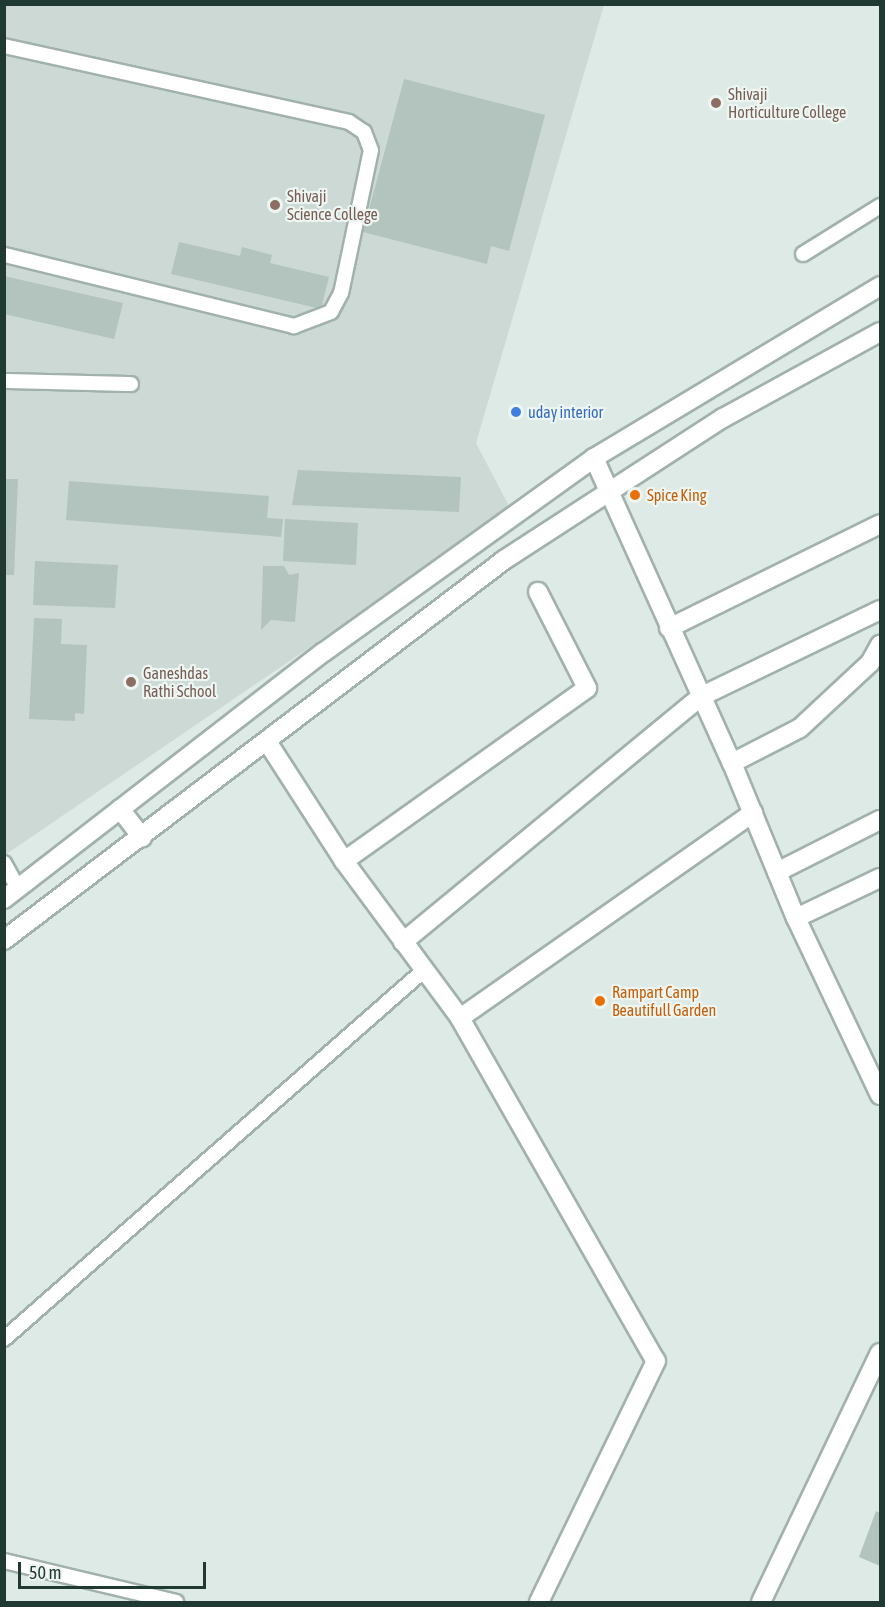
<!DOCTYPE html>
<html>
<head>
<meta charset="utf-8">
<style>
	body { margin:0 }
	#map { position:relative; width:885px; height:1607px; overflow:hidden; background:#deeae5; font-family:"Asap Condensed",sans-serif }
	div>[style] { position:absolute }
	.built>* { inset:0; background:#ccd9d4 }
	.building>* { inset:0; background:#b3c4be }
	.roads { filter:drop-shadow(2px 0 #a1b1ac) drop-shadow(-2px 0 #a1b1ac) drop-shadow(0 2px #a1b1ac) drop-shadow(0 -2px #a1b1ac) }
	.service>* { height:14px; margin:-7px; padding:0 7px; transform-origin:7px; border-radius:7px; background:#fff }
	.minor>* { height:18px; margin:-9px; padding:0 9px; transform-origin:9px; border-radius:9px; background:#fff }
	.tertiary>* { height:18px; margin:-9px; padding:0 9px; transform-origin:9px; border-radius:9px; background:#fff }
	.dots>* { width:16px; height:16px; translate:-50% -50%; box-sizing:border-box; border:3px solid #eef6f3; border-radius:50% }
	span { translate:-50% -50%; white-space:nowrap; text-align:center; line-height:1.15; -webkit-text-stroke:4.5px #eef6f3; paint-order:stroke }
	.education-label { font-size:16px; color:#785e54 }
	.left { translate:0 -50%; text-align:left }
	.shop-label { font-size:16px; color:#366cbe }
	.food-label { font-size:16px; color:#c56008 }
	.frame { position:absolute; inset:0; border:6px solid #203933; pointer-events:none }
	.scale { position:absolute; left:18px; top:1562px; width:188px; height:27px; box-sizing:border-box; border:3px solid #203933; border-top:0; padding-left:8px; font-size:18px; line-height:21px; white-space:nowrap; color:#203933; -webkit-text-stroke:4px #eef6f3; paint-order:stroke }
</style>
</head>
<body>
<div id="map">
	<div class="built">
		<div style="clip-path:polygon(5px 5px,604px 5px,476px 443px,511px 510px,5px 855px)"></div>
	</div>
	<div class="building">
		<div style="clip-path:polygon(404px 79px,545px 115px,509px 251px,491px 246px,487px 264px,363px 232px)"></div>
		<div style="clip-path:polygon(179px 242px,240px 256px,242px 247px,272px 255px,270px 263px,329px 277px,321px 309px,171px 274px)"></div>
		<div style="clip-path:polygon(4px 276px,123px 303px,114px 339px,4px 314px)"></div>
		<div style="clip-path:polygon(298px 470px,461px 477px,459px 512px,292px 505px)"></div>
		<div style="clip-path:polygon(4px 479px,18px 479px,14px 575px,4px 575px)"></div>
		<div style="clip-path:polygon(69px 481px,269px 496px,267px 518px,283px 519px,281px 537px,66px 520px)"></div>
		<div style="clip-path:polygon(285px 519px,358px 523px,356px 565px,283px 561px)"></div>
		<div style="clip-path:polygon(35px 561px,118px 565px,115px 608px,33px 605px)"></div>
		<div style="clip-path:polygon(263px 566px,284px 566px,289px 575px,299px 573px,295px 622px,271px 620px,261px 630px)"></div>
		<div style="clip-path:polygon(34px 618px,62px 619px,61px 644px,87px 645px,84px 714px,75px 713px,75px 721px,29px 719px)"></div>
		<div style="clip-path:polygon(876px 1511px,880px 1513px,880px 1566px,859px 1557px)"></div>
	</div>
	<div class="roads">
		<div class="service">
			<div style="left:4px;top:46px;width:353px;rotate:12.4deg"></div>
			<div style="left:349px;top:122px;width:18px;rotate:34deg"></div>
			<div style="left:364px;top:132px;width:19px;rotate:69deg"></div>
			<div style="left:371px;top:150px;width:146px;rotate:101.8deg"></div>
			<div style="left:341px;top:293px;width:21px;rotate:118deg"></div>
			<div style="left:331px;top:312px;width:40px;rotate:159deg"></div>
			<div style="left:294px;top:326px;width:299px;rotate:-166.2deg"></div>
			<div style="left:803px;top:254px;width:91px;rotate:-31.9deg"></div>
			<div style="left:4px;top:381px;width:127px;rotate:1.4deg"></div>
			<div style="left:4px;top:863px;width:29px;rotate:61deg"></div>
			<div style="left:4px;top:1339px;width:558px;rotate:-41.29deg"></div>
			<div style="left:4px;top:1561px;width:177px;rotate:13.4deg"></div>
		</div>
		<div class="minor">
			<div style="left:594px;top:458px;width:335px;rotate:65.7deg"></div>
			<div style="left:732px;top:763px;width:168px;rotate:67.6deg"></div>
			<div style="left:796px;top:918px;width:196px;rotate:64.6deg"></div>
			<div style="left:669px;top:628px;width:235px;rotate:-26.2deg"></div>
			<div style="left:268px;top:743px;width:140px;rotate:57.2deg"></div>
			<div style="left:344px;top:861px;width:195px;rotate:53.5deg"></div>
			<div style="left:460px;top:1018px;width:395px;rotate:60.3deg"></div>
			<div style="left:656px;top:1361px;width:268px;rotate:115.9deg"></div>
			<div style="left:732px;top:763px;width:76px;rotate:-27.2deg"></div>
			<div style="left:800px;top:728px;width:96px;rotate:-42.9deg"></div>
			<div style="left:870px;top:663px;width:21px;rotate:-61deg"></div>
			<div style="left:344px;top:861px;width:298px;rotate:-35.4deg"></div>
			<div style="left:587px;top:688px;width:108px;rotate:-117deg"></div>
			<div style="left:777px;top:872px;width:115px;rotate:-26.8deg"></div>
			<div style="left:796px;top:918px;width:93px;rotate:-25.5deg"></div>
			<div style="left:403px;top:942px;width:385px;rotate:-39.5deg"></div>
			<div style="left:700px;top:697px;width:200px;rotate:-25.8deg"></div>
			<div style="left:460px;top:1018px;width:358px;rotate:-35deg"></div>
			<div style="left:761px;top:1602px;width:276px;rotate:-64.5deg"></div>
		</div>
		<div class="tertiary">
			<div style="left:120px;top:809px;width:36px;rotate:52deg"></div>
			<div style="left:4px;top:899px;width:404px;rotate:-37.7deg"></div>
			<div style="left:324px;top:652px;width:332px;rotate:-35.7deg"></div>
			<div style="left:594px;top:458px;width:334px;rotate:-31deg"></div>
			<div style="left:4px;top:940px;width:628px;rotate:-37.23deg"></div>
			<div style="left:504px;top:560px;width:261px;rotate:-33deg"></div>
			<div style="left:723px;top:418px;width:179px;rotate:-28.7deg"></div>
		</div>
	</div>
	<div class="dots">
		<div style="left:716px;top:103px;background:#8d6e63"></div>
		<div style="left:275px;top:205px;background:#8d6e63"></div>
		<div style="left:516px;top:412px;background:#3f7fe0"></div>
		<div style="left:635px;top:495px;background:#e8710a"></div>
		<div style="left:131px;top:682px;background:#8d6e63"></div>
		<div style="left:600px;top:1001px;background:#e8710a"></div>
	</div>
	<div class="education-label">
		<span class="left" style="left:728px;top:103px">Shivaji<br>Horticulture College</span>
		<span class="left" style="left:287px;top:205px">Shivaji<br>Science College</span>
		<span class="left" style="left:143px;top:682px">Ganeshdas<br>Rathi School</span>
	</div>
	<div class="shop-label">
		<span class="left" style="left:528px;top:412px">uday interior</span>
	</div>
	<div class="food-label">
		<span class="left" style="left:647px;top:495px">Spice King</span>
		<span class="left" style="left:612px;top:1001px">Rampart Camp<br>Beautifull Garden</span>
	</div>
	<div class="frame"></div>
	<div class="scale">50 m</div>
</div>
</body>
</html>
